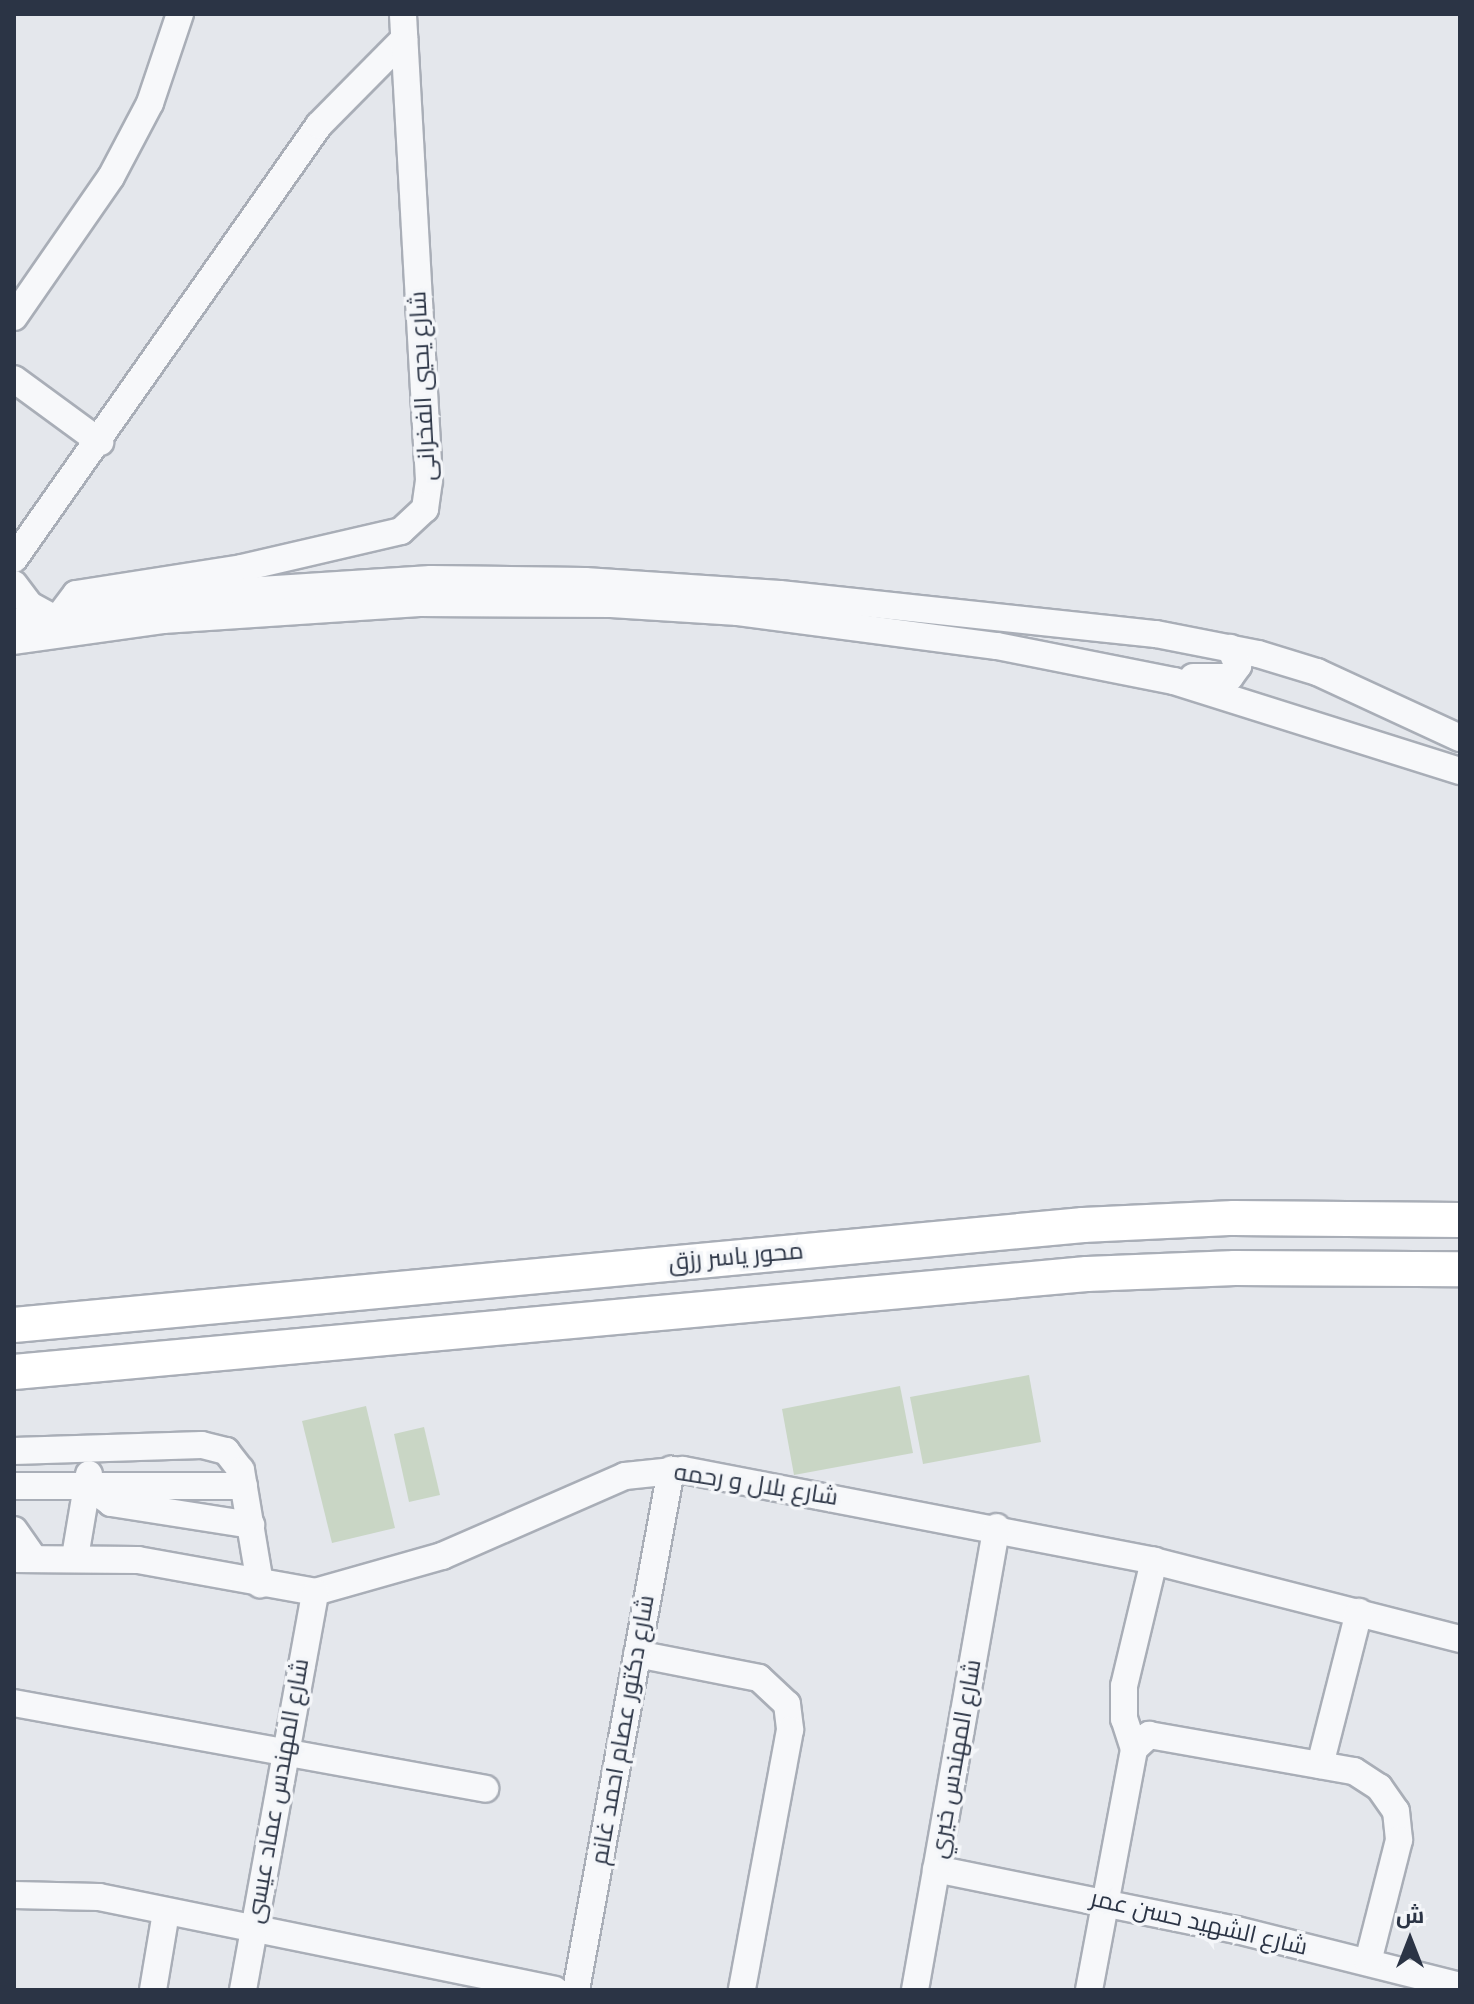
<!DOCTYPE html>
<html>
<head>
<meta charset="utf-8">
<style>
	body { margin:0 }
	#map { position:relative; width:1474px; height:2004px; overflow:hidden; background:#e4e7ec; font-family:Roboto,Cairo,sans-serif }
	div>[style] { position:absolute }
	.green>* { inset:0; background:#c9d6c5 }
	.roads { filter:drop-shadow(2px 0 #a9aeb7) drop-shadow(-2px 0 #a9aeb7) drop-shadow(0 2px #a9aeb7) drop-shadow(0 -2px #a9aeb7) }
	.minor>* { height:26px; margin:-13px; padding:0 13px; transform-origin:13px; border-radius:13px; background:#f7f8fa }
	.major>* { height:34px; margin:-17px; padding:0 17px; transform-origin:17px; border-radius:17px; background:#fff }
	span { translate:-50% -50%; white-space:nowrap; text-align:center; line-height:1.15; -webkit-text-stroke:7px #f4f6f9; paint-order:stroke }
	.street-label { font-size:24px; color:#2b3445 }
	.frame { position:absolute; inset:0; border:16px solid #2b3445; pointer-events:none }
	.north { position:absolute; left:1370px; top:1900px; width:80px; height:80px; -webkit-text-stroke:6px #f4f6f9; paint-order:stroke; rotate:0deg; font-size:22px; font-weight:700; line-height:32px; text-align:center; color:#2b3445 }
	.north::after { content:''; display:block; margin:auto; width:28px; height:36px; background:#2b3445; clip-path:polygon(50% 0,100% 100%,50% 72%,0 100%) }
</style>
</head>
<body>
<div id="map">
	<div class="green">
		<div style="clip-path:polygon(1029px 1375px,1041px 1442px,923px 1464px,910px 1397px)"></div>
		<div style="clip-path:polygon(900px 1386px,913px 1453px,794px 1475px,782px 1409px)"></div>
		<div style="clip-path:polygon(366px 1406px,395px 1528px,332px 1543px,302px 1421px)"></div>
		<div style="clip-path:polygon(424px 1427px,440px 1495px,409px 1502px,394px 1434px)"></div>
	</div>
	<div class="roads">
		<div class="minor">
			<div style="left:14px;top:317px;width:170px;rotate:-55.3deg"></div>
			<div style="left:111px;top:177px;width:84px;rotate:-62.2deg"></div>
			<div style="left:150px;top:103px;width:94px;rotate:-71.4deg"></div>
			<div style="left:14px;top:379px;width:107px;rotate:36.2deg"></div>
			<div style="left:14px;top:559px;width:530px;rotate:-54.9deg"></div>
			<div style="left:319px;top:125px;width:121px;rotate:-45.3deg"></div>
			<div style="left:14px;top:584px;width:26px;rotate:53deg"></div>
			<div style="left:30px;top:605px;width:23px;rotate:29deg"></div>
			<div style="left:60px;top:615px;width:26px;rotate:-53deg"></div>
			<div style="left:76px;top:594px;width:168px;rotate:-8.9deg"></div>
			<div style="left:242px;top:568px;width:163px;rotate:-13.1deg"></div>
			<div style="left:401px;top:531px;width:33px;rotate:-43deg"></div>
			<div style="left:425px;top:509px;width:29px;rotate:-82deg"></div>
			<div style="left:429px;top:480px;width:467px;rotate:-93.2deg"></div>
			<div style="left:14px;top:622px;width:233px;rotate:-7.6deg"></div>
			<div style="left:245px;top:591px;width:186px;rotate:-3.7deg"></div>
			<div style="left:431px;top:579px;width:154px;rotate:0.7deg"></div>
			<div style="left:585px;top:581px;width:195px;rotate:3.8deg"></div>
			<div style="left:780px;top:594px;width:378px;rotate:6.1deg"></div>
			<div style="left:1156px;top:634px;width:104px;rotate:11.1deg"></div>
			<div style="left:1258px;top:654px;width:62px;rotate:17deg"></div>
			<div style="left:1317px;top:672px;width:157px;rotate:24.8deg"></div>
			<div style="left:14px;top:641px;width:150px;rotate:-8deg"></div>
			<div style="left:163px;top:620px;width:257px;rotate:-3.8deg"></div>
			<div style="left:419px;top:603px;width:192px;rotate:0.3deg"></div>
			<div style="left:611px;top:604px;width:127px;rotate:3.6deg"></div>
			<div style="left:738px;top:612px;width:261px;rotate:7.5deg"></div>
			<div style="left:997px;top:646px;width:180px;rotate:11.2deg"></div>
			<div style="left:1174px;top:681px;width:300px;rotate:17.5deg"></div>
			<div style="left:1193px;top:677px;width:37px"></div>
			<div style="left:1230px;top:677px;width:14px;rotate:-54deg"></div>
			<div style="left:1238px;top:666px;width:20px;rotate:-114deg"></div>
			<div style="left:14px;top:1451px;width:188px;rotate:-1.8deg"></div>
			<div style="left:202px;top:1445px;width:25px;rotate:14deg"></div>
			<div style="left:226px;top:1451px;width:24px;rotate:52deg"></div>
			<div style="left:241px;top:1470px;width:116px;rotate:80.5deg"></div>
			<div style="left:14px;top:1486px;width:230px"></div>
			<div style="left:88px;top:1486px;width:29px;rotate:36deg"></div>
			<div style="left:111px;top:1503px;width:142px;rotate:8.9deg"></div>
			<div style="left:14px;top:1530px;width:33px;rotate:55deg"></div>
			<div style="left:75px;top:1557px;width:84px;rotate:-80.4deg"></div>
			<div style="left:14px;top:1559px;width:124px;rotate:0.5deg"></div>
			<div style="left:138px;top:1560px;width:180px;rotate:10.2deg"></div>
			<div style="left:315px;top:1592px;width:132px;rotate:-15.8deg"></div>
			<div style="left:442px;top:1556px;width:200px;rotate:-23.6deg"></div>
			<div style="left:625px;top:1476px;width:58px;rotate:-5.9deg"></div>
			<div style="left:683px;top:1470px;width:480px;rotate:10.9deg"></div>
			<div style="left:1154px;top:1561px;width:316px;rotate:14.3deg"></div>
			<div style="left:637px;top:1654px;width:124px;rotate:11.1deg"></div>
			<div style="left:759px;top:1678px;width:38px;rotate:43deg"></div>
			<div style="left:787px;top:1704px;width:26px;rotate:83deg"></div>
			<div style="left:790px;top:1730px;width:264px;rotate:100.5deg"></div>
			<div style="left:14px;top:1703px;width:479px;rotate:10.3deg"></div>
			<div style="left:1134px;top:1749px;width:32px;rotate:-108deg"></div>
			<div style="left:1124px;top:1719px;width:33px;rotate:-90deg"></div>
			<div style="left:1124px;top:1686px;width:129px;rotate:-76.5deg"></div>
			<div style="left:1320px;top:1765px;width:158px;rotate:-75.7deg"></div>
			<div style="left:936px;top:1869px;width:307px;rotate:11.5deg"></div>
			<div style="left:1237px;top:1930px;width:230px;rotate:14.1deg"></div>
			<div style="left:14px;top:1895px;width:85px;rotate:1.3deg"></div>
			<div style="left:99px;top:1897px;width:465px;rotate:11.5deg"></div>
			<div style="left:153px;top:1990px;width:79px;rotate:-80.5deg"></div>
			<div style="left:243px;top:1990px;width:404px;rotate:-79.7deg"></div>
			<div style="left:576px;top:1990px;width:529px;rotate:-79.65deg"></div>
			<div style="left:915px;top:1990px;width:470px;rotate:-80deg"></div>
			<div style="left:1089px;top:1990px;width:245px;rotate:-79.4deg"></div>
			<div style="left:1134px;top:1749px;width:21px;rotate:-43deg"></div>
			<div style="left:1149px;top:1735px;width:208px;rotate:10deg"></div>
			<div style="left:1354px;top:1771px;width:30px;rotate:33deg"></div>
			<div style="left:1379px;top:1787px;width:29px;rotate:55deg"></div>
			<div style="left:1396px;top:1811px;width:29px;rotate:84deg"></div>
			<div style="left:1399px;top:1840px;width:126px;rotate:104.3deg"></div>
		</div>
		<div class="major">
			<div style="left:14px;top:1325px;width:1074px;rotate:-5.34deg"></div>
			<div style="left:1083px;top:1225px;width:151px;rotate:-2.7deg"></div>
			<div style="left:1234px;top:1218px;width:226px;rotate:0.5deg"></div>
			<div style="left:14px;top:1372px;width:1077px;rotate:-5.22deg"></div>
			<div style="left:1087px;top:1274px;width:148px;rotate:-2.3deg"></div>
			<div style="left:1235px;top:1268px;width:225px;rotate:0.3deg"></div>
		</div>
	</div>
	<div class="street-label">
		<span style="left:423px;top:386px;rotate:-93deg">شارع يحيي الفخرانى</span>
		<span style="left:736px;top:1257px;rotate:-5deg">محور ياسر رزق</span>
		<span style="left:756px;top:1485px;rotate:9deg">شارع بلال و رحمه</span>
		<span style="left:623px;top:1730px;rotate:-80deg">شارع دكتور عصام احمد غانم</span>
		<span style="left:956px;top:1759px;rotate:-80deg">شارع المهندس خيري</span>
		<span style="left:278px;top:1791px;rotate:-80deg">شارع المهندس عماد عيسى</span>
		<span style="left:1199px;top:1923px;rotate:13deg">شارع الشهيد حسن عمر</span>
	</div>
	<div class="frame"></div>
	<div class="north">ش</div>
</div>
</body>
</html>
